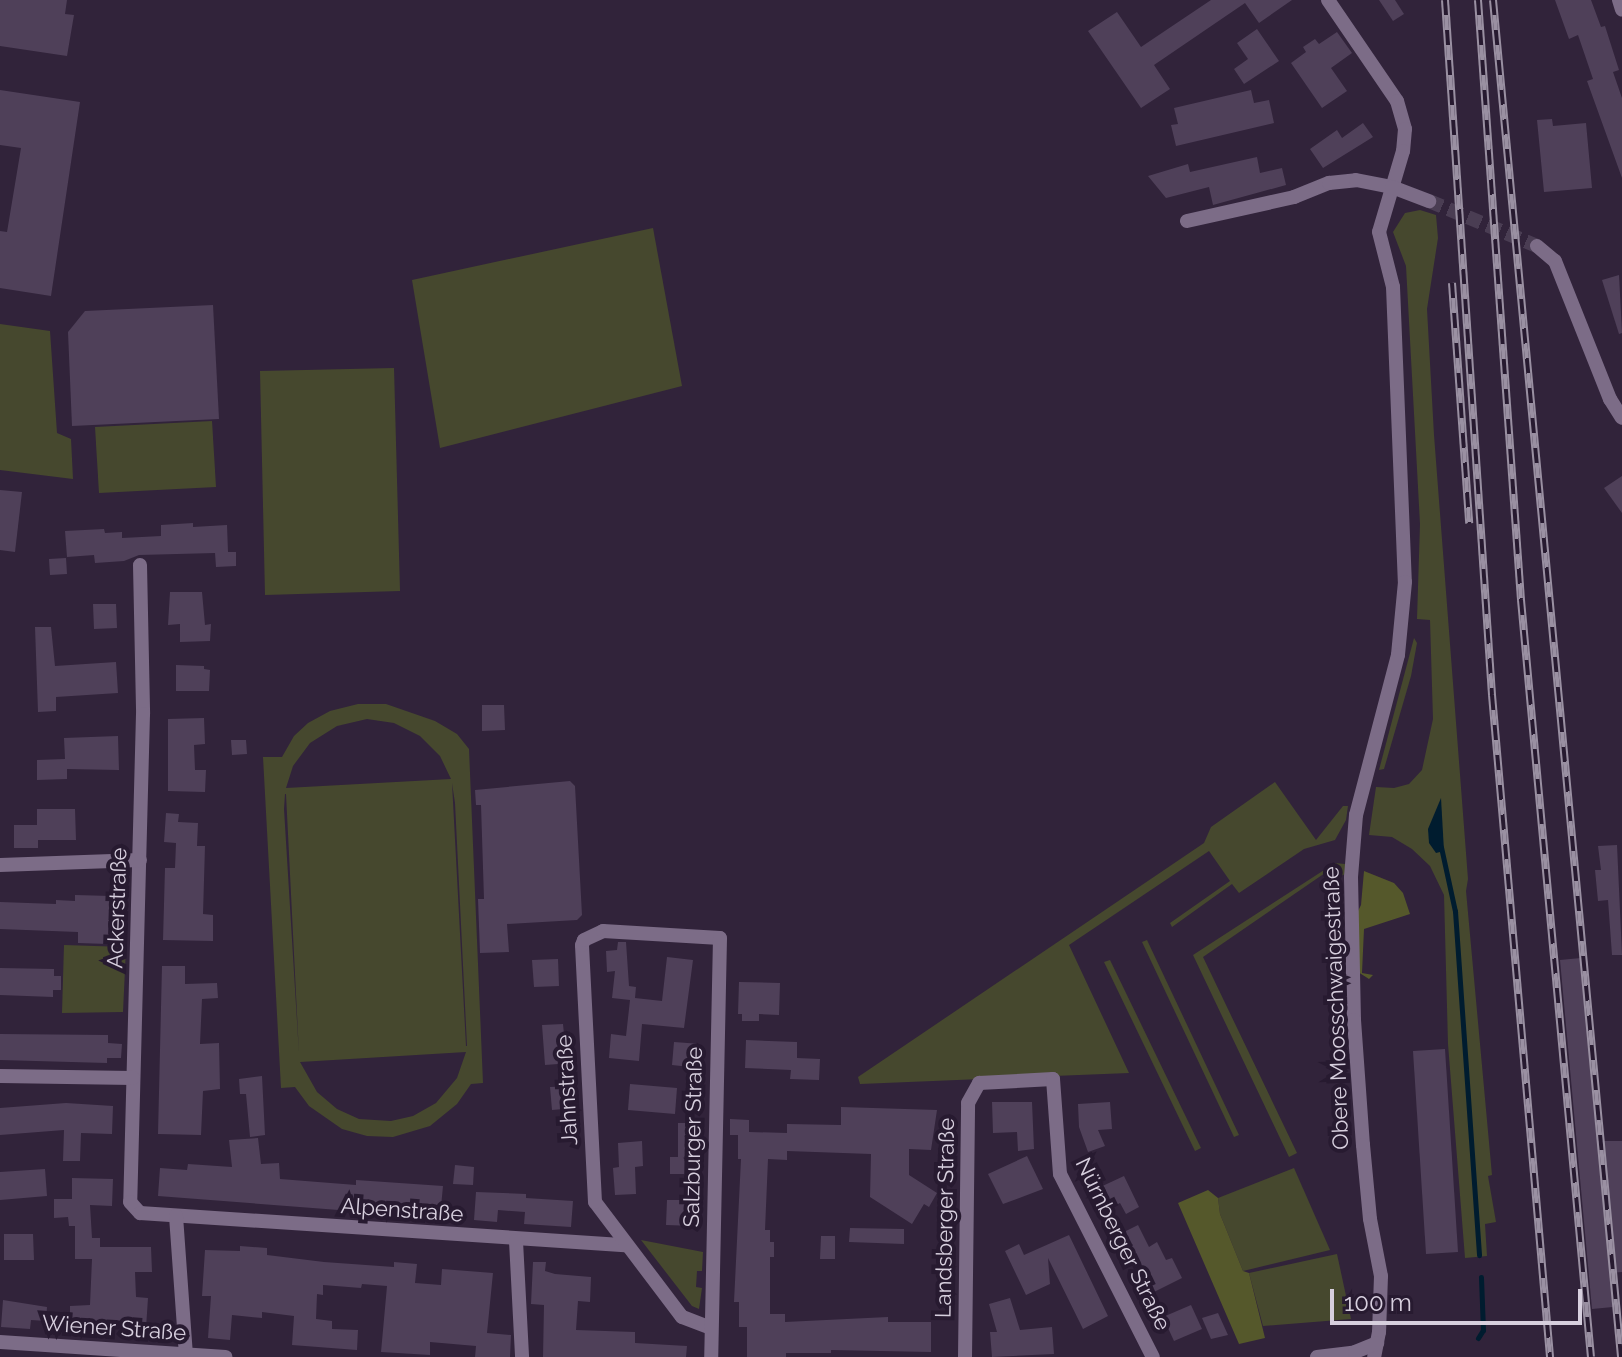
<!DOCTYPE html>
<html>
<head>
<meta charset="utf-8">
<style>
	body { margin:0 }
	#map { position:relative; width:1622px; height:1357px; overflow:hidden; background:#31233a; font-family:Raleway,sans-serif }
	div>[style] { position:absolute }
	.green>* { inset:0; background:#46482e }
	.forest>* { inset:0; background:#55582b }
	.water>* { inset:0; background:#001c2f }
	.stream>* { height:5px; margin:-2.5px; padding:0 2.5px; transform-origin:2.5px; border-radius:2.5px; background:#001c2f }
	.building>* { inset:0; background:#4f4059 }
	.minor-tunnel>* { height:14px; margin-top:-7px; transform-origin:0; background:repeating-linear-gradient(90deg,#4a3d53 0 14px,transparent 0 21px) }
	.minor>* { height:14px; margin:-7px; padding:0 7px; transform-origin:7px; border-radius:7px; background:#7c6c87 }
	.rail>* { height:8px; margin-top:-4px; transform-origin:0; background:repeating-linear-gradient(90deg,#271a30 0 15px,#9a90a2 0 30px); box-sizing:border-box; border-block:2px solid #9a90a2 }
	span { translate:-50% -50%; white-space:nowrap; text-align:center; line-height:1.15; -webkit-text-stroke:8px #271a30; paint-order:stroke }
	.street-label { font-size:22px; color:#d7cfde }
	.scale { position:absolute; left:1330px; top:1289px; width:252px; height:36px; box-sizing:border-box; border:4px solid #d7cfde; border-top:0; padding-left:10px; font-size:24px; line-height:28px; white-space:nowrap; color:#d7cfde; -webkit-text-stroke:6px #271a30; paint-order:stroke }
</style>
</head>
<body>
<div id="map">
	<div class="green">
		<div style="clip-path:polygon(1420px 210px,1436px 215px,1438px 238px,1427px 309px,1434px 435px,1468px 879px,1466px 891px,1492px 1175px,1488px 1176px,1496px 1222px,1485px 1224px,1487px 1256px,1465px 1258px,1448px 1044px,1444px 895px,1430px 866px,1412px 849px,1392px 837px,1369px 835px,1376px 787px,1394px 788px,1409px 784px,1422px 770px,1433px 719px,1430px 620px,1417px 619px,1420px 524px,1406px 266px,1393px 232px,1405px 213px)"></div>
		<div style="clip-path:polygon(653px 228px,682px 386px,440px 448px,412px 280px)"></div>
		<div style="clip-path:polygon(0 324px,50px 331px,57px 433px,71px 439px,73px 479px,0 470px)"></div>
		<div style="clip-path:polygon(394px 368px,400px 591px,265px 595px,260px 371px)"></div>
		<div style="clip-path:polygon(212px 421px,216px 487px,99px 493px,95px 427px)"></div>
		<div style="clip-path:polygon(1414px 638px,1417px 643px,1411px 676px,1384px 769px,1379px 770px)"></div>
		<div style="clip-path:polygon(evenodd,358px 704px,386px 704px,435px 721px,457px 734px,469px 749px,483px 1083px,471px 1084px,457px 1104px,430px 1126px,393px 1137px,367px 1136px,342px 1129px,309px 1106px,295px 1087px,281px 1088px,263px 757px,282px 757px,294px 736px,308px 723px,330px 711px,358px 704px,367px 719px,394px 723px,420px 736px,440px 756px,451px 779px,286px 788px,293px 766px,310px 743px,337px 726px,367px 719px,358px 704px,452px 783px,455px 803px,467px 1046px,466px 1046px,452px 783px,358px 704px,285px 794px,286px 794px,299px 1054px,284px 809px,285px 794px,358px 704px,466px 1052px,457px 1078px,436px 1103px,413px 1116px,391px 1121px,359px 1119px,337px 1109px,317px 1092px,300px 1062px,466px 1052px)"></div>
		<div style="clip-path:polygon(1275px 782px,1316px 840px,1343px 806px,1348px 806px,1346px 820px,1335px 840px,1304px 849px,1239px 893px,1232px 884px,1172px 927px,1170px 923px,1230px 881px,1209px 851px,1069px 945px,1129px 1073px,860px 1084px,858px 1077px,1204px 843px,1211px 827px)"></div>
		<div style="clip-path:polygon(1335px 863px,1345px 864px,1345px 874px,1331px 881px,1325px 873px,1203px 957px,1297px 1153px,1289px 1157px,1193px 955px)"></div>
		<div style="clip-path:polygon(1147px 940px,1239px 1135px,1234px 1137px,1142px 942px)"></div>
		<div style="clip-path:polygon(64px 945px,126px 947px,123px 1012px,62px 1013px)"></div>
		<div style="clip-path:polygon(1110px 960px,1201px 1148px,1195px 1151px,1104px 962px)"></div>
		<div style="clip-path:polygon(1294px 1168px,1330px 1250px,1243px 1271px,1220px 1214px,1218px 1198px)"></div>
		<div style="clip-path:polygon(641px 1240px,703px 1252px,702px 1271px,697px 1271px,696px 1287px,702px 1288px,699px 1309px,692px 1306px)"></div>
		<div style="clip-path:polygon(1337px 1254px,1351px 1319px,1263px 1326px,1249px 1273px)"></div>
	</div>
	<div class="forest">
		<div style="clip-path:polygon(1364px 871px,1394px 883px,1403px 893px,1410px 914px,1364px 929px,1362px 973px,1373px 975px,1369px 979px,1358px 972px,1356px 915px,1361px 905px)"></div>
		<div style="clip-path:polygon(1208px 1190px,1218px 1198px,1220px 1214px,1243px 1271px,1249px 1273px,1265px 1338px,1239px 1344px,1178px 1203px)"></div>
	</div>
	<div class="water">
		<div style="clip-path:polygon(1441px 798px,1444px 851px,1436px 853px,1429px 843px,1428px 829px)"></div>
	</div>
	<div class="stream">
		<div style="left:1441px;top:847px;width:66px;rotate:77.7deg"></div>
		<div style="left:1455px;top:911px;width:345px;rotate:86deg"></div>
		<div style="left:1478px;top:1338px;width:9px;rotate:-58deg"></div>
		<div style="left:1483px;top:1330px;width:53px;rotate:-92.2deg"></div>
	</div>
	<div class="building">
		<div style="clip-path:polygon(0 0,67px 0,65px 14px,74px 15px,67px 56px,0 46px)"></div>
		<div style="clip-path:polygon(1211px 0,1292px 0,1259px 23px,1245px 3px,1154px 65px,1170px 89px,1141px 108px,1088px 31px,1117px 12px,1141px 47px)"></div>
		<div style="clip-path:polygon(1379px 0,1395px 0,1404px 14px,1393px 21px)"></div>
		<div style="clip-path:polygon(1555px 0,1591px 0,1601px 27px,1605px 26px,1619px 70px,1613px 72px,1622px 98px,1622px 178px,1587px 81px,1593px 79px,1578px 35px,1569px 39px)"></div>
		<div style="clip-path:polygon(1257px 29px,1279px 61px,1244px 84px,1234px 69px,1248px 59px,1237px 43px)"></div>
		<div style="clip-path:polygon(1337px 32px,1352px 53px,1331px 68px,1347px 91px,1322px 108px,1291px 63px,1306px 52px,1303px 47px,1315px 39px,1319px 44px)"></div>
		<div style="clip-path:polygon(0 90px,80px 102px,51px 296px,0 288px,0 231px,7px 232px,21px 148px,0 145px)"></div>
		<div style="clip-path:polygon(1251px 90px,1254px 103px,1269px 100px,1274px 123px,1176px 146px,1171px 125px,1178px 124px,1174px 108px)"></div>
		<div style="clip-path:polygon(1552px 119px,1553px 126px,1586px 123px,1592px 188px,1544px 192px,1537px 120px)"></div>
		<div style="clip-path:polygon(1363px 123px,1373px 137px,1323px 168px,1310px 149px,1337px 130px,1342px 138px)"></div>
		<div style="clip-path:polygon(1257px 157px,1260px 173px,1282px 168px,1286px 185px,1213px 205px,1209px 187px,1166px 198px,1148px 176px,1188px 164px,1190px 172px)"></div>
		<div style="clip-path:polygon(1619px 275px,1622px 333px,1619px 334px,1602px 280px)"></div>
		<div style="clip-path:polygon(213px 305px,219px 419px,72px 426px,68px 332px,85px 311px)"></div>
		<div style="clip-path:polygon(1622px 476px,1622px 513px,1604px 488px)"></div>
		<div style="clip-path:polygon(0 490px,22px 492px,15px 552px,0 550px)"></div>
		<div style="clip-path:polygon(193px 523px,193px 527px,227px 525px,228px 552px,236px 552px,236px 566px,216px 567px,215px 553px,139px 555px,124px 561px,95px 563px,94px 555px,67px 557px,65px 531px,104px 529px,105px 533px,122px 532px,122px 538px,142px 537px,161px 536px,161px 525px)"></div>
		<div style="clip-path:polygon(66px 558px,67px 574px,50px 575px,49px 559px)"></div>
		<div style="clip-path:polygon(170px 592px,202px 592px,205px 625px,211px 624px,210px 641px,180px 642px,180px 624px,168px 625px)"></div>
		<div style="clip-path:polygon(93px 604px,116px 604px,117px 628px,94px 629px)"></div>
		<div style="clip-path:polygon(35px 627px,51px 627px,55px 666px,116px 662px,118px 693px,56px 697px,56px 711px,38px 712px)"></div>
		<div style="clip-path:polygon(176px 665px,204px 666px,204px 669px,210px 670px,209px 691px,176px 691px)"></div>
		<div style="clip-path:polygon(482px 705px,504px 705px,505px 730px,482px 731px)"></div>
		<div style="clip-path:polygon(204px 718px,205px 744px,194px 745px,195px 770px,206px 770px,205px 792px,168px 791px,168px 719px)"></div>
		<div style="clip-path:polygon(118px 736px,119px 770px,67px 769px,67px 779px,37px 780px,37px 760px,65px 759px,64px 738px)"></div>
		<div style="clip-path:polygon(231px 740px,246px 740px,247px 754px,232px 755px)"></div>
		<div style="clip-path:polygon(570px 781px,575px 786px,582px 915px,577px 920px,507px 924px,509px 952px,480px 953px,478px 899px,484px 899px,481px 805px,476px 805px,475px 790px)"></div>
		<div style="clip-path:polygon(37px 809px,75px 809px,76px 840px,38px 840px,38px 848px,14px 848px,14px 825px,37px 825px)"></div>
		<div style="clip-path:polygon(166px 813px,179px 814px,178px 822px,198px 823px,197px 846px,205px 846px,203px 914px,213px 915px,213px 941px,163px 940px,165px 868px,175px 868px,176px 843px,164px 842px)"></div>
		<div style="clip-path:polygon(1617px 845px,1622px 955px,1612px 955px,1608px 900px,1598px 901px,1595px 870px,1601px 870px,1598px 846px)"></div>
		<div style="clip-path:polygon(75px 895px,111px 896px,108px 944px,78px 943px,78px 932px,0 929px,0 902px,56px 904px,56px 900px,75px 901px)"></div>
		<div style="clip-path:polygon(618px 942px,626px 942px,629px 986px,636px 987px,635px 998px,662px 1001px,667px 957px,693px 960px,684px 1028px,642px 1024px,639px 1061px,609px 1058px,611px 1034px,626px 1036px,630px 1000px,612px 998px,615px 971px,607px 972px,606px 951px,617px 950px)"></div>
		<div style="clip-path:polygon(1581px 958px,1598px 1141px,1622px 1141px,1622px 1272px,1610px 1273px,1613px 1307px,1592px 1309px,1560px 960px)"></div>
		<div style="clip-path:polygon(558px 959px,559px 986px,534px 987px,532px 960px)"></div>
		<div style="clip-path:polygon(162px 966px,185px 966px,185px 984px,217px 983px,218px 998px,202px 999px,200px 1044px,219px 1043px,220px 1089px,203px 1091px,201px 1135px,158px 1134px)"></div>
		<div style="clip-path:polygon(0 968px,54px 969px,54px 976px,61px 976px,61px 990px,53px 990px,53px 997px,0 995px)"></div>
		<div style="clip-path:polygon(739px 982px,780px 983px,779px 1015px,759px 1014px,759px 1021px,742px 1021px,742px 1014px,738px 1014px)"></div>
		<div style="clip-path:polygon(563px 1024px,566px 1054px,557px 1055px,558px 1064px,545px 1065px,542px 1025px)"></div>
		<div style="clip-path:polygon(0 1034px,108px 1035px,108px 1043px,122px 1044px,121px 1058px,107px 1058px,107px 1063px,0 1060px)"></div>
		<div style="clip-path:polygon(746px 1040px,797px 1042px,797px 1058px,820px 1059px,819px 1080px,790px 1079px,791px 1070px,745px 1068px)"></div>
		<div style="clip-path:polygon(674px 1042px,701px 1044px,699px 1068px,672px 1065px)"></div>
		<div style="clip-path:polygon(1445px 1049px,1458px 1252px,1426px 1254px,1413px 1051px)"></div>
		<div style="clip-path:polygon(262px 1076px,265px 1135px,250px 1137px,246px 1094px,240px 1094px,239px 1079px)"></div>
		<div style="clip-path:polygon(630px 1084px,677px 1088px,675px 1114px,628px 1110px)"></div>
		<div style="clip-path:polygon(574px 1086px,575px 1108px,552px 1110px,550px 1087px)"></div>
		<div style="clip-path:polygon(992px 1102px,1032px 1102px,1034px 1149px,1018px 1151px,1017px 1132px,993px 1133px)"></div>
		<div style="clip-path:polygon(1110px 1102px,1112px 1129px,1098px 1130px,1105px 1146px,1088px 1152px,1079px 1127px,1078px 1104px)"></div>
		<div style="clip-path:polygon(66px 1103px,113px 1106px,112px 1134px,81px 1133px,80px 1161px,63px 1161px,64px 1130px,0 1135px,0 1108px)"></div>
		<div style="clip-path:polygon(841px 1107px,937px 1110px,931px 1150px,909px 1149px,909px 1175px,937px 1193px,929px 1207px,924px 1204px,912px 1224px,870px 1197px,871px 1154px,787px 1151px,787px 1160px,768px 1159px,765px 1230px,770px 1230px,770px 1242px,774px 1242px,774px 1257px,770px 1257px,770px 1314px,785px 1314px,785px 1322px,888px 1317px,888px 1322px,931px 1322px,931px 1352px,831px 1350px,831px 1353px,786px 1353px,786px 1357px,747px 1357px,747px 1327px,739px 1327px,739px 1302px,734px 1302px,741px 1159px,738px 1159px,738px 1135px,730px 1135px,730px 1119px,749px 1120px,749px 1132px,787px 1133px,787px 1124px,841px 1125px)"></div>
		<div style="clip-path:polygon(678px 1123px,696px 1123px,696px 1174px,670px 1174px,670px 1157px,678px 1157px)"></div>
		<div style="clip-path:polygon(258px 1138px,261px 1164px,279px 1163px,280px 1179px,356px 1185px,356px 1180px,443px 1186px,441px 1207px,431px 1206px,430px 1217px,158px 1196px,160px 1168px,187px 1170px,188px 1164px,232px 1167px,229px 1140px)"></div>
		<div style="clip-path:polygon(642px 1141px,643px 1166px,635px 1167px,636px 1194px,615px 1195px,613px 1168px,619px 1167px,618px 1143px)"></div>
		<div style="clip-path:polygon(1027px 1156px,1043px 1189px,1003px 1204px,988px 1174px)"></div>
		<div style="clip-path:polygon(455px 1165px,474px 1167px,473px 1185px,453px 1184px)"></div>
		<div style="clip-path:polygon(45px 1169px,47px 1196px,0 1200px,0 1172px)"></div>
		<div style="clip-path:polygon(1124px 1176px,1139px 1207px,1126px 1214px,1120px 1203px,1106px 1210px,1096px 1189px)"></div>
		<div style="clip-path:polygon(72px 1178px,113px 1179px,112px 1206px,90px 1205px,92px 1238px,100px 1238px,100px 1247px,151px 1247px,152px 1272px,135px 1272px,136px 1297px,148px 1298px,146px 1328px,70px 1320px,70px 1306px,90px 1305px,92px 1259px,75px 1259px,75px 1226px,69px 1226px,68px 1217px,54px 1218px,54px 1199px,72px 1199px)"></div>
		<div style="clip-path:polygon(476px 1192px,526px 1194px,526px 1198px,573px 1201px,571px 1227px,524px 1224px,525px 1212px,498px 1210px,497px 1222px,474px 1220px)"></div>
		<div style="clip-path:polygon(667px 1200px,694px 1200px,694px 1226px,666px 1225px)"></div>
		<div style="clip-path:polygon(1138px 1225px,1149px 1247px,1157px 1242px,1166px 1260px,1172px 1258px,1182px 1278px,1148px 1295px,1118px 1235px)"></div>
		<div style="clip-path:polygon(850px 1228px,904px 1229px,904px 1244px,849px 1242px)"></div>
		<div style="clip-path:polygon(4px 1234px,33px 1234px,34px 1260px,4px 1260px)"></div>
		<div style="clip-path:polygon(1069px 1235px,1108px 1316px,1083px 1329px,1048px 1258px,1050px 1284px,1026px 1295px,1005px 1251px,1019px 1244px,1024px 1255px)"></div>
		<div style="clip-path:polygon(821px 1236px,835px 1236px,835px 1259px,820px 1259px)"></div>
		<div style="clip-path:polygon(240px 1246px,267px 1248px,267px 1255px,324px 1262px,394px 1267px,394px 1262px,417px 1264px,415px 1283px,441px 1285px,442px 1269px,493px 1273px,487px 1333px,511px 1335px,510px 1357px,475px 1357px,476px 1346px,430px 1342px,430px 1355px,381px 1352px,387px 1286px,362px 1284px,361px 1288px,323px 1285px,323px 1295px,317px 1294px,316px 1319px,332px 1321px,332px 1329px,358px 1330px,357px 1350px,292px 1345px,294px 1316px,262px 1312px,262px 1318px,232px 1315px,230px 1340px,208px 1338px,211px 1296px,202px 1296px,205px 1250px,240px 1251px)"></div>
		<div style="clip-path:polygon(533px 1262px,546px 1262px,545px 1271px,555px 1274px,591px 1277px,590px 1302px,578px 1301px,576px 1330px,635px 1332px,635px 1343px,687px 1346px,686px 1357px,543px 1357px,544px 1305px,531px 1304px)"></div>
		<div style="clip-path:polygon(1010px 1298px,1020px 1330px,1052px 1327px,1054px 1354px,992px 1357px,990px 1332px,997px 1332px,989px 1304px)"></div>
		<div style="clip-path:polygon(3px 1300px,47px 1307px,46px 1321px,31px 1320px,30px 1329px,1px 1327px)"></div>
		<div style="clip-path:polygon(1191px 1305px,1202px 1329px,1174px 1341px,1163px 1317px)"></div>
		<div style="clip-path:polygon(1218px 1313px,1228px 1335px,1211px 1339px,1202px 1318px)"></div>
	</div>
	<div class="minor-tunnel">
		<div style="left:1429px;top:201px;width:117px;rotate:22.6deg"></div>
	</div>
	<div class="minor">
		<div style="left:1328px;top:0;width:122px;rotate:55.7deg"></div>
		<div style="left:1397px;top:101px;width:29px;rotate:74deg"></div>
		<div style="left:1405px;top:129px;width:22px;rotate:95deg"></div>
		<div style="left:1403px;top:151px;width:84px;rotate:106.5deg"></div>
		<div style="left:1379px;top:232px;width:57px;rotate:75.7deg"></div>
		<div style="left:1393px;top:287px;width:295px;rotate:87.7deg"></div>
		<div style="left:1405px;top:582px;width:73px;rotate:95.5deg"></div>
		<div style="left:1398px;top:655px;width:165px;rotate:104.7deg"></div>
		<div style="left:1356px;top:815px;width:62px;rotate:94.6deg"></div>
		<div style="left:1351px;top:877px;width:143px;rotate:88.8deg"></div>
		<div style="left:1354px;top:1020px;width:125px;rotate:85.9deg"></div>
		<div style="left:1363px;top:1145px;width:74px;rotate:84.6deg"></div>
		<div style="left:1370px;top:1219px;width:58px;rotate:79.1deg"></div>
		<div style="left:1381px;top:1276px;width:56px;rotate:92deg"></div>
		<div style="left:1379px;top:1332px;width:25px;rotate:101deg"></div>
		<div style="left:1619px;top:0;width:10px;rotate:73deg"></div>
		<div style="left:1187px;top:221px;width:110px;rotate:-12.6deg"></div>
		<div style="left:1294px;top:197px;width:38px;rotate:-22deg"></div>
		<div style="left:1329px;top:183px;width:27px;rotate:-6deg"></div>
		<div style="left:1356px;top:180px;width:37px;rotate:11deg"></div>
		<div style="left:1392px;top:187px;width:40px;rotate:21deg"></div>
		<div style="left:1537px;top:246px;width:23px;rotate:40deg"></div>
		<div style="left:1555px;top:261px;width:149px;rotate:68.3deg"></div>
		<div style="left:1610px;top:399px;width:22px;rotate:58deg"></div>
		<div style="left:140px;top:565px;width:149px;rotate:88.8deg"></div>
		<div style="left:143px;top:714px;width:488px;rotate:91.5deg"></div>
		<div style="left:130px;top:1202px;width:15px;rotate:48deg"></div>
		<div style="left:140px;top:1213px;width:486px;rotate:3.8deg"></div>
		<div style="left:0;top:865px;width:140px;rotate:-2deg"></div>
		<div style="left:0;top:1076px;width:133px;rotate:0.9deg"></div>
		<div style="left:176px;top:1216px;width:141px;rotate:85.9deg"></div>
		<div style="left:516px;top:1241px;width:116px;rotate:87deg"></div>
		<div style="left:711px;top:1328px;width:31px;rotate:-159deg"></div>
		<div style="left:682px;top:1317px;width:144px;rotate:-127.1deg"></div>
		<div style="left:595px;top:1202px;width:257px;rotate:-92.9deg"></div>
		<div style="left:582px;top:945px;width:5px;rotate:-68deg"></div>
		<div style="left:584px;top:940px;width:21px;rotate:-25deg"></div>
		<div style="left:603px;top:931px;width:117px;rotate:3.4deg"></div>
		<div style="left:720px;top:938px;width:419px;rotate:91.2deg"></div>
		<div style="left:0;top:1342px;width:226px;rotate:3.8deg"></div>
		<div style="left:965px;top:1357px;width:254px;rotate:-89.3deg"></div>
		<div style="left:968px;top:1103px;width:23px;rotate:-61deg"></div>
		<div style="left:979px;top:1083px;width:74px;rotate:-3.1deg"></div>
		<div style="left:1053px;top:1079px;width:95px;rotate:85.8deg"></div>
		<div style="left:1060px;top:1174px;width:205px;rotate:63.1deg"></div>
		<div style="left:1317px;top:1357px;width:38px;rotate:-7deg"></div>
		<div style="left:1355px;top:1352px;width:24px;rotate:-22deg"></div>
	</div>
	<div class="rail">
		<div style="left:1445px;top:0;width:697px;rotate:86.13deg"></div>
		<div style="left:1492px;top:695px;width:665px;rotate:84.99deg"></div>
		<div style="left:1478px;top:0;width:602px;rotate:85.9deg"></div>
		<div style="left:1521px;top:600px;width:760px;rotate:84.72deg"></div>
		<div style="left:1493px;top:0;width:1363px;rotate:84.61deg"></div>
		<div style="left:1452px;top:283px;width:241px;rotate:85.9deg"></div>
	</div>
	<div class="street-label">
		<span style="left:117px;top:908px;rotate:-88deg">Ackerstraße</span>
		<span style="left:1336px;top:1008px;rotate:-92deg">Obere Moosschwaigestraße</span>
		<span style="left:567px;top:1090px;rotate:-93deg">Jahnstraße</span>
		<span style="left:693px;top:1137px;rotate:-89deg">Salzburger Straße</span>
		<span style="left:402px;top:1210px;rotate:4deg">Alpenstraße</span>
		<span style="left:945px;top:1218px;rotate:-89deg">Landsberger Straße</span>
		<span style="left:1123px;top:1244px;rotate:64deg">Nürnberger Straße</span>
		<span style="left:114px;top:1328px;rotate:4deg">Wiener Straße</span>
	</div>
	<div class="scale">100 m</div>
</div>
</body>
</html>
